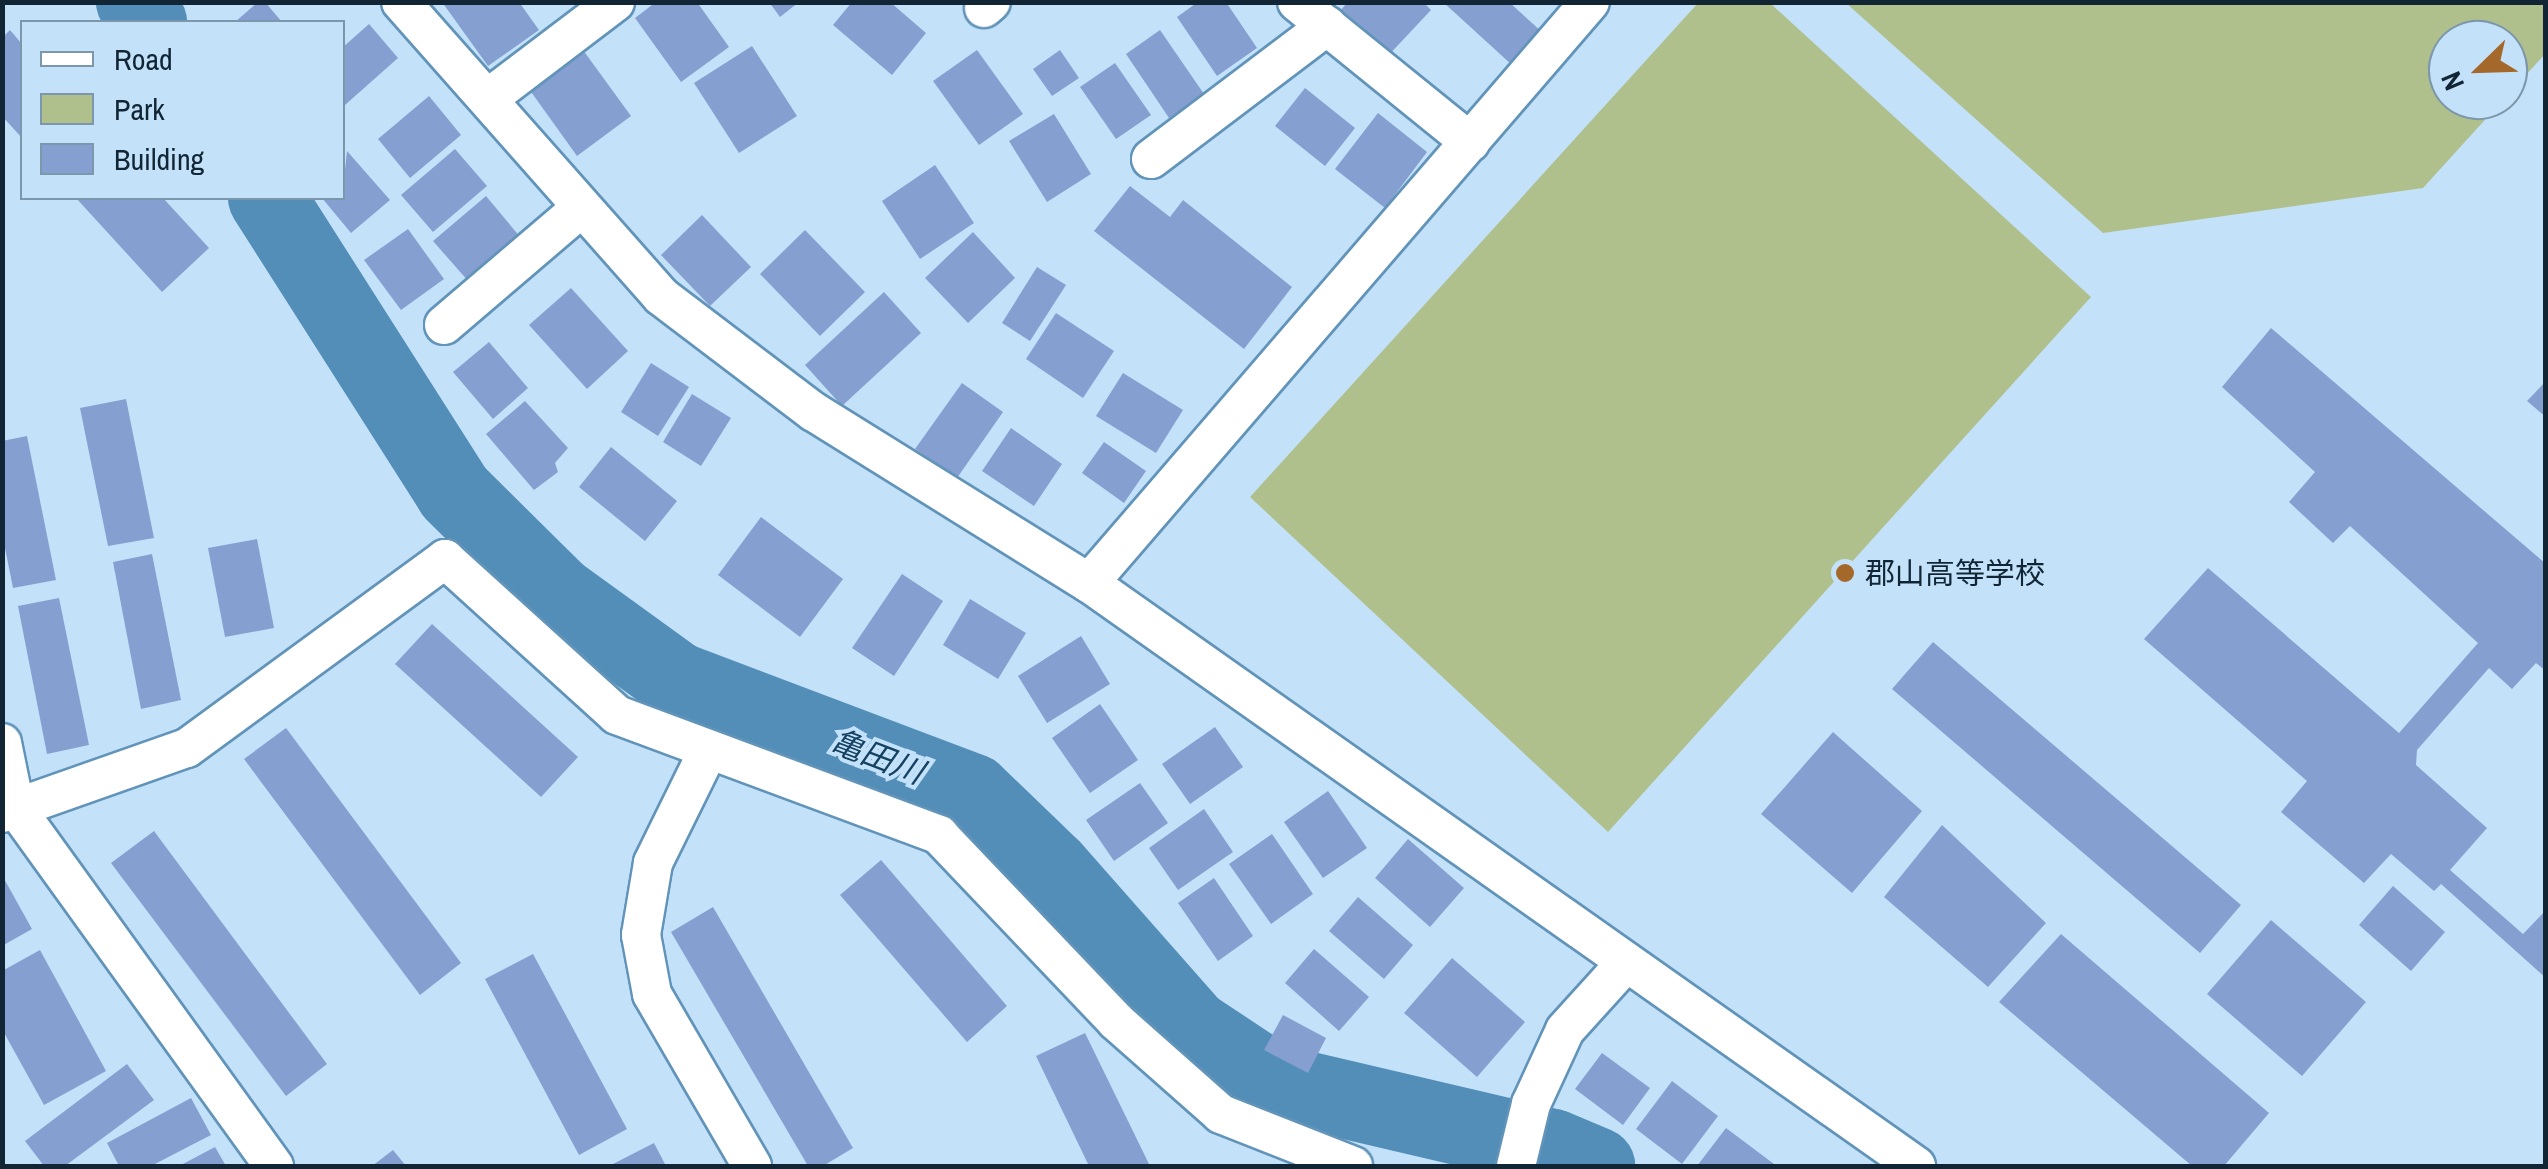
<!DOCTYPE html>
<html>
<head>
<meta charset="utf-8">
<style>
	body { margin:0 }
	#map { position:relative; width:2548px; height:1169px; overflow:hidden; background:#c3e2fa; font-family:"Archivo Narrow","Noto Sans JP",sans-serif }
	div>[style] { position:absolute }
	.green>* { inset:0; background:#b0c08d }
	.river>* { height:78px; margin:-39px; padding:0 39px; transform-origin:39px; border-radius:39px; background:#538eb9 }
	.building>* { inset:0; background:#859fd0 }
	.roads { filter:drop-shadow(2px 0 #6294b9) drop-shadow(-2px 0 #6294b9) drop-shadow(0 2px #6294b9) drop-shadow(0 -2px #6294b9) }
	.street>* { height:38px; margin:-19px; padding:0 19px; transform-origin:19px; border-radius:19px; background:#fff }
	.dots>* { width:28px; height:28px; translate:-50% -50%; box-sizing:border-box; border:5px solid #c3e2fa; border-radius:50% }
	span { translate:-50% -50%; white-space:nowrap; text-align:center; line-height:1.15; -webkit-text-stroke:8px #c3e2fa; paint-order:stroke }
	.poi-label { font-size:30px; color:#112535 }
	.left { translate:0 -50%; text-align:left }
	.water-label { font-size:32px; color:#154261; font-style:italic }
	.frame { position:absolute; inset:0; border:5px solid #112535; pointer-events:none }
	.legend { position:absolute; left:20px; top:20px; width:325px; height:180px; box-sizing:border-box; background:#c3e2fa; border:2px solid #7c96ab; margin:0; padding:12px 18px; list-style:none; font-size:30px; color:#112535 }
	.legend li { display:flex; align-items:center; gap:20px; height:50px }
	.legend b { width:50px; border:2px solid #7c96ab }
	.north { position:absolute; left:2428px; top:20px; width:100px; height:100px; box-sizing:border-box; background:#c3e2fa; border:2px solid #7c96ab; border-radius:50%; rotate:247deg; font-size:28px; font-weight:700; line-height:40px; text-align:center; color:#112535 }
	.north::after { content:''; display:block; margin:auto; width:35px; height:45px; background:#a4682b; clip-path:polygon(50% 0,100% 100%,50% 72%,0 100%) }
</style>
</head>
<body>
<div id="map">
	<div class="green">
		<div style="clip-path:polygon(1698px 3px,1770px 3px,2091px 297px,1608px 832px,1250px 497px)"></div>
		<div style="clip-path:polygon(1846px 3px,2545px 3px,2545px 54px,2508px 95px,2508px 40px,2448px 40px,2448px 100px,2503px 100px,2423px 188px,2103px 233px)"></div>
	</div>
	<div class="river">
		<div style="left:135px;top:2px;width:24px;rotate:57deg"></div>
		<div style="left:267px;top:198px;width:348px;rotate:57.5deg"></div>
		<div style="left:454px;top:492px;width:145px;rotate:44.7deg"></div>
		<div style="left:557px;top:594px;width:148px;rotate:35.9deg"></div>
		<div style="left:677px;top:681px;width:316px;rotate:20.7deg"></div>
		<div style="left:973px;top:793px;width:110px;rotate:43.9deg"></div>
		<div style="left:1052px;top:869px;width:212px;rotate:48.6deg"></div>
		<div style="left:1192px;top:1028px;width:100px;rotate:33.5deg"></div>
		<div style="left:1275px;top:1083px;width:285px;rotate:13.2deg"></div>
		<div style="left:1553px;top:1148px;width:47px;rotate:22.7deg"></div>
	</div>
	<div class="building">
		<div style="clip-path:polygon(258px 2px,265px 2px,282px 22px,235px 22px)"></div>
		<div style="clip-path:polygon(442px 2px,519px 2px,539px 30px,488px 66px)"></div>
		<div style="clip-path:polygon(656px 2px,697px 2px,729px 47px,681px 82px,635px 18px)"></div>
		<div style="clip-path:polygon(769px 2px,799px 2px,780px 17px)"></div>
		<div style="clip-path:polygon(852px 2px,890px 2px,926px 33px,892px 75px,833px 25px)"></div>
		<div style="clip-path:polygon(1198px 2px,1226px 2px,1257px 48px,1217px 76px,1177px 17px)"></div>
		<div style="clip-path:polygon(1348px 2px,1423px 2px,1431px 10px,1386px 58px,1338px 13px)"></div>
		<div style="clip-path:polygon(1443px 2px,1509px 2px,1542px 32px,1512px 65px)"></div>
		<div style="clip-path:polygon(369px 24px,398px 58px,345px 105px,342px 48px)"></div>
		<div style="clip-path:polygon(10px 30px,22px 44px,22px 138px,2px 116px,2px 38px)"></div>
		<div style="clip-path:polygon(1160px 30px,1204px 94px,1169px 118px,1126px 54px)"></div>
		<div style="clip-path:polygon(752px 46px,797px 116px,739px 153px,694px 83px)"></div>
		<div style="clip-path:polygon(583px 50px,631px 116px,577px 156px,529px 89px)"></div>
		<div style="clip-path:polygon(977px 50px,1023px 114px,979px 145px,933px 81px)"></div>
		<div style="clip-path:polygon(1060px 50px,1079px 78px,1052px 96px,1033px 69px)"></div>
		<div style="clip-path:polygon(1115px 63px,1151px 115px,1116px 139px,1080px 87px)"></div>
		<div style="clip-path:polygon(1305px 88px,1355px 128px,1325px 166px,1275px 126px)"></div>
		<div style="clip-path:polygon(429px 96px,461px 135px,410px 178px,378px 139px)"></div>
		<div style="clip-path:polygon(1378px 113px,1427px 152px,1385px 208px,1335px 169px)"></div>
		<div style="clip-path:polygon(1054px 114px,1091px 174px,1047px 202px,1009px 141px)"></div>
		<div style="clip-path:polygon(455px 149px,487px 186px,433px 232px,401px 195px)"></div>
		<div style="clip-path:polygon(347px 151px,390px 200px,351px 233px,322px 198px,342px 198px)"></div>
		<div style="clip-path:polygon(935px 165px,974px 223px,920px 259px,882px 201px)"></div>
		<div style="clip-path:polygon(1130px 186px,1170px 217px,1183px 200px,1292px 287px,1244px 349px,1094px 231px)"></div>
		<div style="clip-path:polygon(486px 196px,521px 238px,469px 282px,433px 241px)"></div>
		<div style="clip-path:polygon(76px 198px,163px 198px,209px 248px,162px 292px)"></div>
		<div style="clip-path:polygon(702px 215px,751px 267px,710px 306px,661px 255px)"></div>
		<div style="clip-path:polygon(408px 229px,444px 279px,401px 310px,364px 260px)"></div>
		<div style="clip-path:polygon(805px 230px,865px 292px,820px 336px,760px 274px)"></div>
		<div style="clip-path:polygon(973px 232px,1015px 278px,968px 323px,925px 278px)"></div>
		<div style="clip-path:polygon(1037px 267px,1066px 285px,1030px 341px,1002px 323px)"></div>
		<div style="clip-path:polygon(571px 288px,628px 351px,587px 389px,529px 325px)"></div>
		<div style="clip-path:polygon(884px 292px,921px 333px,842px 406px,805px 365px)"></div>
		<div style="clip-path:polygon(1056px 313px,1114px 351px,1083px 398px,1026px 359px)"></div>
		<div style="clip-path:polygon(2271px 328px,2546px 564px,2546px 671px,2536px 663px,2512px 689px,2489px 668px,2417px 750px,2416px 765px,2487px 828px,2450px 870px,2523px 934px,2546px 910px,2546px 978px,2441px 884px,2434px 891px,2391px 854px,2364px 883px,2281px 812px,2307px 781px,2144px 639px,2208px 568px,2399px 733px,2478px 643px,2350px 526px,2333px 543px,2289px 502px,2315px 472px,2222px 387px)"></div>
		<div style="clip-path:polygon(489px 342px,528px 388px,493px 419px,453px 372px)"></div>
		<div style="clip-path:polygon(651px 363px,689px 387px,658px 436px,621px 412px)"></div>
		<div style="clip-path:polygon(1123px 373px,1183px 410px,1156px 453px,1096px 416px)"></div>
		<div style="clip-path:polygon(2546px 381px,2546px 417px,2527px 401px)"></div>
		<div style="clip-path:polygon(962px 383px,1003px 412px,957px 478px,915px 449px)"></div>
		<div style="clip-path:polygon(692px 394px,731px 418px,701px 466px,663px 442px)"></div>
		<div style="clip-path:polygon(126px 399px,154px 538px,108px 546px,80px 408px)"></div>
		<div style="clip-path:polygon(525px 401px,568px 448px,555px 463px,558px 472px,534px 490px,486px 434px)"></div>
		<div style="clip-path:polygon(1011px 428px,1062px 464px,1034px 506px,982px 471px)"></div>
		<div style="clip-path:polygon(27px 436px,56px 580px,13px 588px,2px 533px,2px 441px)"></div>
		<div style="clip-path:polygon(1104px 442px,1146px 471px,1124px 503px,1082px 473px)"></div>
		<div style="clip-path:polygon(611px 447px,677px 501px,645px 541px,579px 487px)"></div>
		<div style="clip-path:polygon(761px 517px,843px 579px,800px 637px,718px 575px)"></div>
		<div style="clip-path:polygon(257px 539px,274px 628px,225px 637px,208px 548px)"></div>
		<div style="clip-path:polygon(152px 554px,181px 700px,141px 709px,113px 562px)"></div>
		<div style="clip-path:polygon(902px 574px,943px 601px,894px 676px,852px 648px)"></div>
		<div style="clip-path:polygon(59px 598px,89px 745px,47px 754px,18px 606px)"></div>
		<div style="clip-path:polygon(970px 599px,1026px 633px,998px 679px,943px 645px)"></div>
		<div style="clip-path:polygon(432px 624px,578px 757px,541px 797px,395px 664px)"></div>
		<div style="clip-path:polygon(1081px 636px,1110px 684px,1047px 723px,1018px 676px)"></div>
		<div style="clip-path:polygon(1933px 642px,2241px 905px,2200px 953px,1892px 689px)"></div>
		<div style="clip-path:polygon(1100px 704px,1138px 760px,1090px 793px,1052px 738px)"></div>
		<div style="clip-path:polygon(1215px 727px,1243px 767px,1190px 804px,1162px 764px)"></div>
		<div style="clip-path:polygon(286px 728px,461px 963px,420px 995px,244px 759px)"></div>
		<div style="clip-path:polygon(1833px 732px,1922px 811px,1852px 893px,1761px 814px)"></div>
		<div style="clip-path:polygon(1140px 783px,1168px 823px,1114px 861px,1086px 820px)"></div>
		<div style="clip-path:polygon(1328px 791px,1367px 848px,1323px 878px,1284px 822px)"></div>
		<div style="clip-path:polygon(1204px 809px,1233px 852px,1178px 890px,1149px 848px)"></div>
		<div style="clip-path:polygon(1942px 825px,2046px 923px,1988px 987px,1884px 897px)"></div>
		<div style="clip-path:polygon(154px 831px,327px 1064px,286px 1096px,111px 863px)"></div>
		<div style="clip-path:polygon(1272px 834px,1313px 894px,1271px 924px,1229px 864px)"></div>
		<div style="clip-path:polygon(1408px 839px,1464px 888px,1430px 927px,1375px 878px)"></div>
		<div style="clip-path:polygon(881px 860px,1007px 1006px,967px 1042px,840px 895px)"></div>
		<div style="clip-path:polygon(2px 875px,32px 929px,2px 946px)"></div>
		<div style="clip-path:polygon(1214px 878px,1253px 936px,1218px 961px,1178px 903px)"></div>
		<div style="clip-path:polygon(2393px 886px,2445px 932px,2411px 971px,2359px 925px)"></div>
		<div style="clip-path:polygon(1358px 897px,1413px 945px,1384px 979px,1329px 931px)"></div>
		<div style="clip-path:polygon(713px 907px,853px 1148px,823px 1166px,808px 1166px,671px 932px)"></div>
		<div style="clip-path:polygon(2271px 920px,2366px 1002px,2302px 1076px,2207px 994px)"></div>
		<div style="clip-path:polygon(2061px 934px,2269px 1113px,2224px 1166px,2192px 1166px,1999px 1002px)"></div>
		<div style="clip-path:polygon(1314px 949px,1369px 997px,1339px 1031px,1285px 983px)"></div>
		<div style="clip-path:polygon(40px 950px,106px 1071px,44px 1105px,2px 1029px,2px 971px)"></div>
		<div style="clip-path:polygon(533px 954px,627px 1129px,579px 1155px,485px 979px)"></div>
		<div style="clip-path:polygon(1452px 958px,1525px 1022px,1477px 1077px,1404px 1013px)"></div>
		<div style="clip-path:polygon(1283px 1015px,1326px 1038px,1308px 1073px,1264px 1050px)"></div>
		<div style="clip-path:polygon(1085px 1033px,1150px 1166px,1089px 1166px,1036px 1056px)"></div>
		<div style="clip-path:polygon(1602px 1053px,1650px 1088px,1623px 1125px,1575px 1089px)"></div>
		<div style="clip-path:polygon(127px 1064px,154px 1100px,65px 1166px,44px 1166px,25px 1141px)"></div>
		<div style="clip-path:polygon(1672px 1081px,1718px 1116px,1682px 1164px,1636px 1129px)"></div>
		<div style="clip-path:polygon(191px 1098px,211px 1135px,151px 1166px,119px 1166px,107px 1143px)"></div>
		<div style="clip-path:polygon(1726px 1128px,1774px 1164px,1772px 1166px,1697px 1166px)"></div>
		<div style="clip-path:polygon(654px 1143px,666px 1166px,609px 1166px)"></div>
		<div style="clip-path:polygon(215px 1147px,226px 1166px,179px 1166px)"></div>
		<div style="clip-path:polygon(393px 1150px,406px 1166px,372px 1166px)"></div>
	</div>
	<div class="roads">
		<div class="street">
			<div style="left:401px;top:2px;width:392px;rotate:48.5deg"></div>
			<div style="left:661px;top:296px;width:192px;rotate:37.2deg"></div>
			<div style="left:814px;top:412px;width:324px;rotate:31.9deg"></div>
			<div style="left:1089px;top:583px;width:1012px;rotate:35.18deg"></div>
			<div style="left:1297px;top:2px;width:223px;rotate:39deg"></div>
			<div style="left:984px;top:8px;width:9px;rotate:-41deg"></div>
			<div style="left:490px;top:97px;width:157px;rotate:-37.2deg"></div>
			<div style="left:1151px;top:159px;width:221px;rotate:-37.1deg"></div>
			<div style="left:444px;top:325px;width:180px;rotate:-40.5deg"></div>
			<div style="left:1089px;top:583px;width:767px;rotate:-49.23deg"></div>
			<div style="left:2px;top:743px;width:65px;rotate:78.5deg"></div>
			<div style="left:15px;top:807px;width:443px;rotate:54.2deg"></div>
			<div style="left:708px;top:751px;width:125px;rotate:116.2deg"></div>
			<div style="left:653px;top:863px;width:73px;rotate:99.5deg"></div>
			<div style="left:641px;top:935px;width:60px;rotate:79.4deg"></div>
			<div style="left:652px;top:994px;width:199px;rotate:59.8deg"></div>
			<div style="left:2px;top:813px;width:196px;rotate:-19.4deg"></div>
			<div style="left:187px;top:748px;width:320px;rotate:-36.2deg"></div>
			<div style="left:445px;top:559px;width:232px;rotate:42.2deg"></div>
			<div style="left:617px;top:715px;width:344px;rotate:20.4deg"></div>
			<div style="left:939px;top:835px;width:257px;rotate:46.4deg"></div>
			<div style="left:1116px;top:1021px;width:140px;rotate:41.5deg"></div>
			<div style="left:1221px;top:1114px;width:142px;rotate:21.5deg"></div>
			<div style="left:1516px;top:1166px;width:64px;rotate:-76.4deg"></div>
			<div style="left:1531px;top:1104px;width:81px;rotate:-65.3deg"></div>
			<div style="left:1565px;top:1030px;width:88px;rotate:-47.8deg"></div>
		</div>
	</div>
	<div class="dots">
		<div style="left:1845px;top:573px;background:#a4682b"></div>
	</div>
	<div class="poi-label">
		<span class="left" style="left:1865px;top:573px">郡山高等学校</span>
	</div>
	<div class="water-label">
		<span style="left:877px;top:757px;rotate:21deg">亀田川</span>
	</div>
	<div class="frame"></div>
	<ul class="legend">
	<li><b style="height:12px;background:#fff"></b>Road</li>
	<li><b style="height:28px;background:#b0c08d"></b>Park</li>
	<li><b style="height:28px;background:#859fd0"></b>Building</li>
	</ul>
	<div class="north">N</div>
</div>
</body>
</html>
